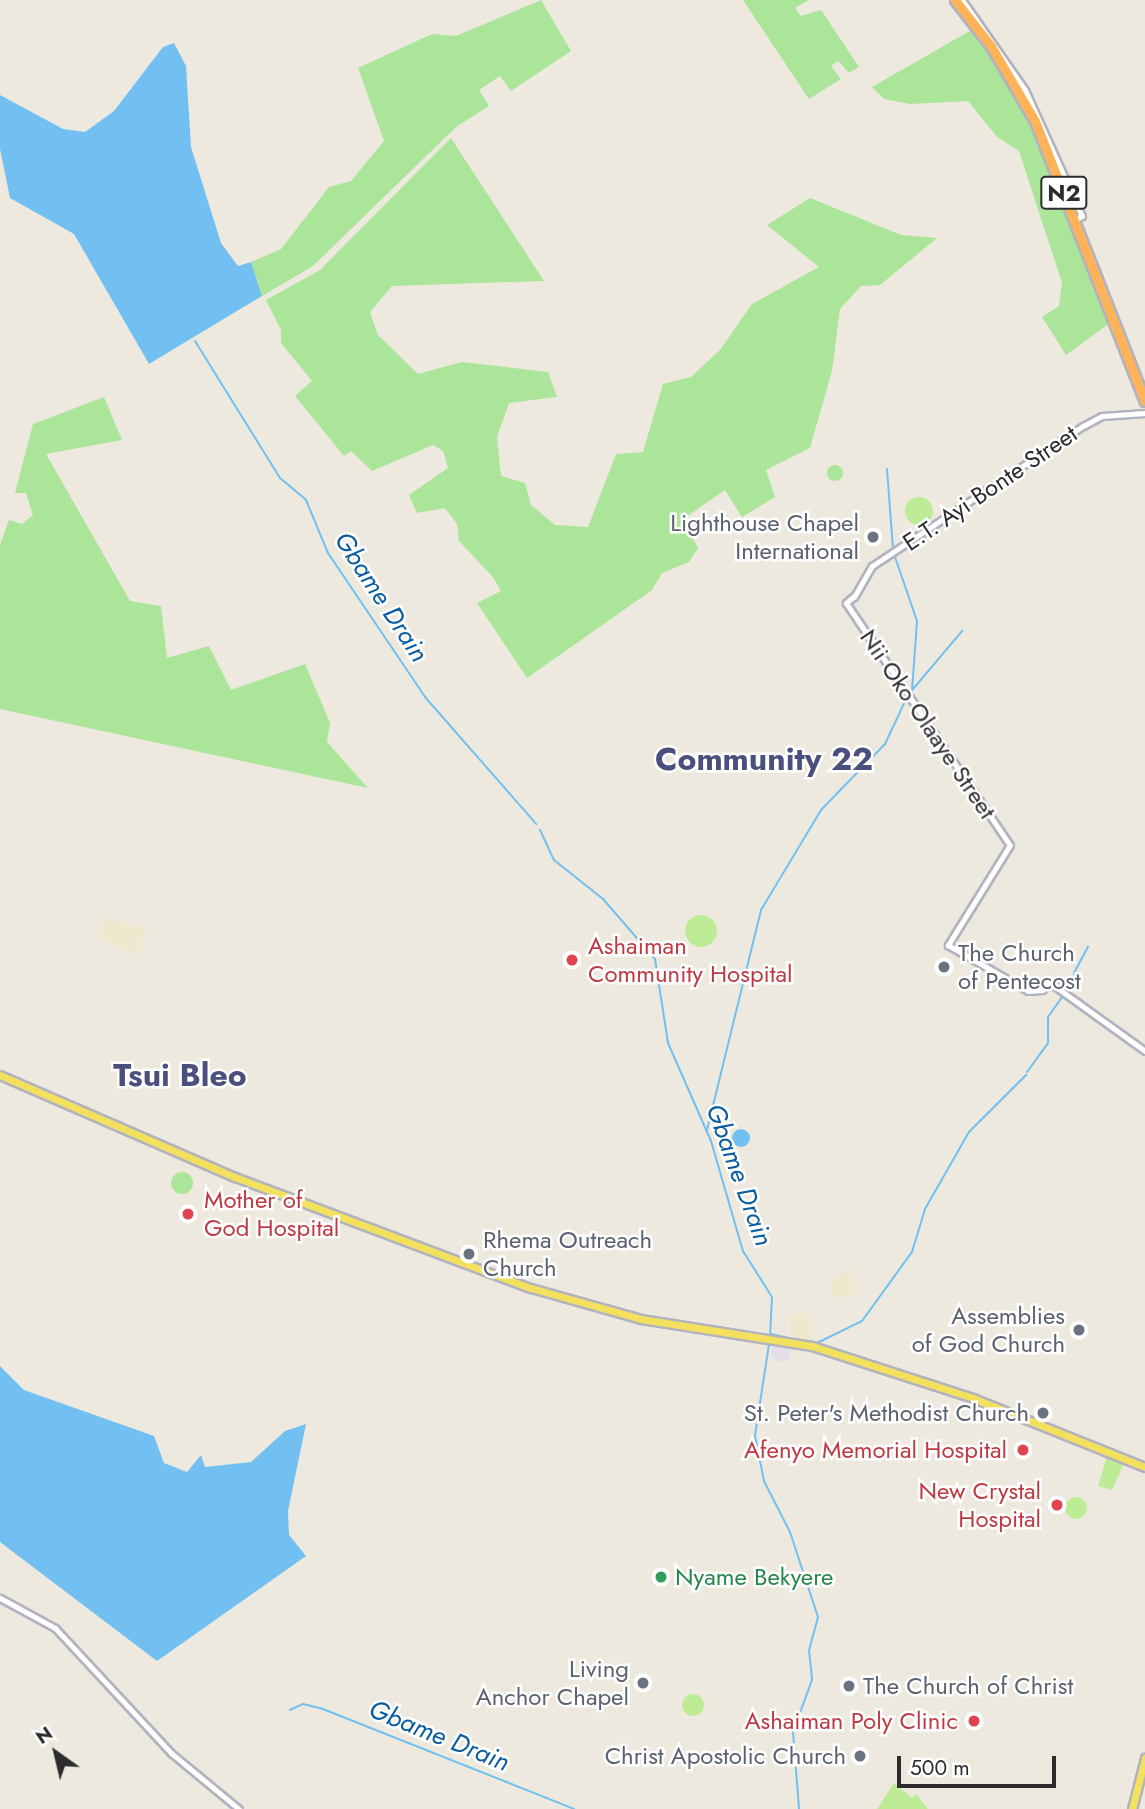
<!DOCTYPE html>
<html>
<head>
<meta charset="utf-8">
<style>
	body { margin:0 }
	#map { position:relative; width:1145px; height:1809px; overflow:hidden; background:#eee9de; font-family:Jost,sans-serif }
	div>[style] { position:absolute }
	.industrial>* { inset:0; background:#e2dfe6 }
	.round { border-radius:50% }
	.education>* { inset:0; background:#efe8ce }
	.medical>* { inset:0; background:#f4dedc }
	.green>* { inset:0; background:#abe59a }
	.pitch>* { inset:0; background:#beec96 }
	.water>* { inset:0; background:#71c0f1 }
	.stream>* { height:2px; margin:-1px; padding:0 1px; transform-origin:1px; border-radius:1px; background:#71c0f1 }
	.roads { filter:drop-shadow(2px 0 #b2b3c0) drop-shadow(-2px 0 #b2b3c0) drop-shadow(0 2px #b2b3c0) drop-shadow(0 -2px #b2b3c0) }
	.minor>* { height:5px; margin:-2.5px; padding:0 2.5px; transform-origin:2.5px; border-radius:2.5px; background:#fff }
	.major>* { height:7px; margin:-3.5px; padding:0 3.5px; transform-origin:3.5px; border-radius:3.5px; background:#f3e15e }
	.highway>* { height:9px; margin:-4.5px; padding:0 4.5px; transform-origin:4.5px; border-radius:4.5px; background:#ffb358 }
	.dots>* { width:19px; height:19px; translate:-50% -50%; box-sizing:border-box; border:4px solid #fff; border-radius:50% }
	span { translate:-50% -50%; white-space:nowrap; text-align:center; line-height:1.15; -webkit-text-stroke:5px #fff; paint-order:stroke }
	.shield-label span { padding:2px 5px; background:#fff; border:2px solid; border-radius:5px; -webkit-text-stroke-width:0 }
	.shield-label { font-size:23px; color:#2c2c2c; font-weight:700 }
	.street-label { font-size:24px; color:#2c2c2c }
	.worship-label { font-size:24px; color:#5b616d }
	.right { translate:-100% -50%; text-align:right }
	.left { translate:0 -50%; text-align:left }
	.health-label { font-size:24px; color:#be3a42 }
	.leisure-label { font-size:24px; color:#27864d }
	.water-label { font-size:26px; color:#0b5da1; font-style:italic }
	.district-label { font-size:32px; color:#4b4f7e; font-weight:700 }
	.north { position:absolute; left:21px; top:1718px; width:70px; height:70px; -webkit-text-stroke:5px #fff; paint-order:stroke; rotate:326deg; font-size:19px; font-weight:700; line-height:28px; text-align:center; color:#2c2c2c }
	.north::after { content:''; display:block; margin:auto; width:24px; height:32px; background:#2c2c2c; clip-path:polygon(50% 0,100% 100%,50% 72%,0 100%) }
	.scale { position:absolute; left:897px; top:1756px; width:159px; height:32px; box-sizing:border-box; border:4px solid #2c2c2c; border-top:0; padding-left:9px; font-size:21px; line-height:24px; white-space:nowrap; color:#2c2c2c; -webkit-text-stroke:5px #fff; paint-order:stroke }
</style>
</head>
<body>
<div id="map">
	<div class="industrial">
		<div class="round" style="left:771px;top:1342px;width:20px;height:20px"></div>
	</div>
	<div class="education">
		<div style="clip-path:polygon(105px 918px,145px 929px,140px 955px,95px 937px)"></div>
		<div style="clip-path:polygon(852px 1269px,855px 1294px,832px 1298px,832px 1279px)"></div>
		<div style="clip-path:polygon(806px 1312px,813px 1331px,811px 1342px,791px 1336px,791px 1317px)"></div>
	</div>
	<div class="medical">
		<div class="round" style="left:180px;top:1207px;width:16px;height:16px"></div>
	</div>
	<div class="green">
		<div style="clip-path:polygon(541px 0,571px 51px,511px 91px,500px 76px,479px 90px,489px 106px,456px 127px,313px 266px,262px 296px,251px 262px,281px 249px,329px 187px,351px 181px,384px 141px,358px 68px,432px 34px,456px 36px)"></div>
		<div style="clip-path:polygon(743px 0,809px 0,795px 8px,801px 16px,821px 10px,859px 67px,849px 73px,838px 61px,831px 66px,841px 79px,809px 99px)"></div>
		<div style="clip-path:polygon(975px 28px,1020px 94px,1111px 322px,1066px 355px,1042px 317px,1059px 306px,1062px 283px,1019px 151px,997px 137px,968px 101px,910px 104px,884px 99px,872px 87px)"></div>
		<div style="clip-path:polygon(451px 138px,544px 281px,392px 286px,370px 312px,378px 335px,418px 374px,462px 362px,548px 372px,557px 397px,509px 403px,497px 437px,501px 476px,525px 483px,531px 505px,555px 525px,588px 527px,616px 454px,643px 452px,663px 384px,691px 377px,720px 350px,752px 304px,819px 267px,767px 225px,810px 198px,901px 235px,937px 238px,880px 285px,861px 286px,840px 309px,832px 371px,810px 448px,766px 470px,775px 497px,742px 517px,725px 490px,683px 519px,698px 548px,689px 562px,662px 573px,652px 590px,527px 678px,477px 603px,501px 591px,493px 577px,459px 541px,457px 524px,445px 508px,417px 513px,409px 495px,448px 468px,443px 451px,433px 445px,372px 471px,351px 451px,344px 456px,295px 396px,312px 381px,281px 343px,281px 330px,266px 300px,320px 270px)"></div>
		<div style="clip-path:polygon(104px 397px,122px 440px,46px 454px,130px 601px,161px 606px,167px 658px,209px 646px,231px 690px,305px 664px,330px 723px,327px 742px,368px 788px,0 709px,0 545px,9px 520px,22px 524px,33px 515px,26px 493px,15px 493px,33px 424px)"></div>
		<div class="round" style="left:827px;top:465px;width:16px;height:16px"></div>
		<div class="round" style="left:171px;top:1172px;width:22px;height:22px"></div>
	</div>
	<div class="pitch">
		<div class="round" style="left:905px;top:497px;width:28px;height:28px"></div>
		<div class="round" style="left:685px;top:915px;width:32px;height:32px"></div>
		<div style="clip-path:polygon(1107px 1456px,1124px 1463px,1112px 1490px,1098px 1486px)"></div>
		<div class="round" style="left:1065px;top:1497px;width:22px;height:22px"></div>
		<div class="round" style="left:682px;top:1694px;width:22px;height:22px"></div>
		<div style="clip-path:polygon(894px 1783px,912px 1798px,916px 1794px,928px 1809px,877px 1809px)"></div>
	</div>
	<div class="water">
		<div style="clip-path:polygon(174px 43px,186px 66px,191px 147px,221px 243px,238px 266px,251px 262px,262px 296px,149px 364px,74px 234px,10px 198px,0 149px,0 95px,63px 129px,85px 132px,114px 111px,163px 47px)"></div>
		<div class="round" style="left:732px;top:1129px;width:18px;height:18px"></div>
		<div style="clip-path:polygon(0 1366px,24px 1390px,154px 1436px,164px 1463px,187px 1472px,201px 1455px,205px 1467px,251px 1462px,285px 1431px,306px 1424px,288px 1511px,289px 1535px,306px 1556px,157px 1661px,0 1542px)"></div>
	</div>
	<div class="stream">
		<div style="left:195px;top:341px;width:161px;rotate:58.2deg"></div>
		<div style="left:280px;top:478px;width:34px;rotate:40deg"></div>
		<div style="left:306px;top:500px;width:57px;rotate:67.5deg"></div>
		<div style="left:328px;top:553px;width:174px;rotate:56deg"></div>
		<div style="left:425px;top:697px;width:169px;rotate:48.8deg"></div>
		<div style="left:887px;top:469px;width:79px;rotate:85.7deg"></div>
		<div style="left:894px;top:554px;width:71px;rotate:71.1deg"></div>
		<div style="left:917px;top:621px;width:69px;rotate:94.1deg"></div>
		<div style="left:540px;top:830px;width:33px;rotate:65deg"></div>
		<div style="left:554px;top:860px;width:63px;rotate:38.5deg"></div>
		<div style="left:603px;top:899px;width:79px;rotate:49.1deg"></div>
		<div style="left:655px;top:959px;width:85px;rotate:81.2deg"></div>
		<div style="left:668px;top:1043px;width:107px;rotate:66.3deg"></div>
		<div style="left:711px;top:1141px;width:115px;rotate:73.8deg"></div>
		<div style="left:743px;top:1251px;width:54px;rotate:57.8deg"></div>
		<div style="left:772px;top:1297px;width:41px;rotate:92.8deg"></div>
		<div style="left:1074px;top:973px;width:30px;rotate:-62deg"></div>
		<div style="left:1066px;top:991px;width:18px;rotate:-63deg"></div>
		<div style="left:1027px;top:1072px;width:36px;rotate:-54deg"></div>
		<div style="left:1048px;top:1043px;width:26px;rotate:-90deg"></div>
		<div style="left:1048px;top:1017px;width:28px;rotate:-55deg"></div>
		<div style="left:707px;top:1130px;width:227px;rotate:-76.2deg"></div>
		<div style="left:761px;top:910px;width:117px;rotate:-59deg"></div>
		<div style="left:821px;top:810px;width:92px;rotate:-45.9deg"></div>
		<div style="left:885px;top:744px;width:54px;rotate:-64.9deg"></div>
		<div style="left:908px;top:695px;width:84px;rotate:-49.8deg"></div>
		<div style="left:771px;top:1334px;width:32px;rotate:13deg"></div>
		<div style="left:769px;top:1344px;width:93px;rotate:98.7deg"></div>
		<div style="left:755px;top:1436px;width:46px;rotate:78.7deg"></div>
		<div style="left:764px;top:1481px;width:57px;rotate:63deg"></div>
		<div style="left:790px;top:1532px;width:89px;rotate:71.8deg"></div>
		<div style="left:818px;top:1617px;width:34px;rotate:105deg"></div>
		<div style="left:809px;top:1650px;width:30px;rotate:84deg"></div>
		<div style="left:812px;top:1680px;width:55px;rotate:110.1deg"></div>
		<div style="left:793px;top:1732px;width:77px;rotate:85.5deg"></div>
		<div style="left:815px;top:1344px;width:52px;rotate:-26.1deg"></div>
		<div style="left:862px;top:1321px;width:85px;rotate:-54.1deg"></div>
		<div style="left:912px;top:1252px;width:45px;rotate:-73.2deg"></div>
		<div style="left:925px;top:1209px;width:89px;rotate:-60.3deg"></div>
		<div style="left:969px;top:1132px;width:81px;rotate:-45deg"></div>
		<div style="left:290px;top:1710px;width:14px;rotate:-25deg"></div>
		<div style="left:303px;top:1704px;width:21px;rotate:14deg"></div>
		<div style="left:323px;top:1709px;width:270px;rotate:21.7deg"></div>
	</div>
	<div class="roads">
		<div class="minor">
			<div style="left:962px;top:0;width:110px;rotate:55deg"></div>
			<div style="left:1025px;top:90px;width:138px;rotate:65.7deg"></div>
			<div style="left:1082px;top:216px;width:9px;rotate:153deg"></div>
			<div style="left:854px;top:596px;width:11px;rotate:139deg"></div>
			<div style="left:846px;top:603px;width:292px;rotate:55.9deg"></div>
			<div style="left:1010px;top:845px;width:118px;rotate:121.8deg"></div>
			<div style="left:948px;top:945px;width:92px;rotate:29.9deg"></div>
			<div style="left:1028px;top:991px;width:14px;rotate:-4deg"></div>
			<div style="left:1042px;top:990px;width:11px;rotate:-49deg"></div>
			<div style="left:1049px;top:982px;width:118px;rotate:35.7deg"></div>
			<div style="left:854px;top:597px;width:36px;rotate:-60deg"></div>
			<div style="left:872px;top:566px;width:253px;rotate:-33.6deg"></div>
			<div style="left:1083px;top:426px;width:21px;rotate:-28deg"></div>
			<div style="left:1102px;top:416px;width:43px;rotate:-4deg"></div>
			<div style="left:0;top:1598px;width:63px;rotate:28.6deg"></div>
			<div style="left:55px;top:1628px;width:171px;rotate:47.1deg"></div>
			<div style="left:171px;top:1753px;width:88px;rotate:39.5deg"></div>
		</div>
		<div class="major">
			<div style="left:0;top:1075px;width:256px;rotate:23.5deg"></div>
			<div style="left:235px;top:1177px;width:316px;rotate:20.6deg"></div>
			<div style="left:531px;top:1288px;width:114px;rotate:15.7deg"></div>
			<div style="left:641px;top:1319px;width:173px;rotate:9deg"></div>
			<div style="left:812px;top:1346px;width:169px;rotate:17.9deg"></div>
			<div style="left:973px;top:1398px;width:185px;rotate:21.9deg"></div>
			<div style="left:1132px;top:1809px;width:53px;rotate:-75.7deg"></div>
		</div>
		<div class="highway">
			<div style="left:955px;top:0;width:58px;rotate:52deg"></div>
			<div style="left:991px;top:46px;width:87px;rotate:59.6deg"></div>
			<div style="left:1035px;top:121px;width:301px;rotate:68.6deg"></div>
		</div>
	</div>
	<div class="dots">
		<div style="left:873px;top:537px;background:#6b7280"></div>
		<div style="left:572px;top:960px;background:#e0444e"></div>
		<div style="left:944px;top:967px;background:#6b7280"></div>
		<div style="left:188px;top:1214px;background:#e0444e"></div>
		<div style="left:469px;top:1254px;background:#6b7280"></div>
		<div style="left:1079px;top:1330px;background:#6b7280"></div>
		<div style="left:1043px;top:1413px;background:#6b7280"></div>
		<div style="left:1023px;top:1450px;background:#e0444e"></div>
		<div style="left:1057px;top:1505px;background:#e0444e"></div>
		<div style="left:661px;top:1577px;background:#2e9e5b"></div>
		<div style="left:643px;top:1683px;background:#6b7280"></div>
		<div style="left:849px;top:1686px;background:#6b7280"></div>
		<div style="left:974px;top:1721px;background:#e0444e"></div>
		<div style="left:860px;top:1756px;background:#6b7280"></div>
	</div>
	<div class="shield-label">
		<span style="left:1064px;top:193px">N2</span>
	</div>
	<div class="street-label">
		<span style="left:990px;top:488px;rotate:-34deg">E.T. Ayi Bonte Street</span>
		<span style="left:928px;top:724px;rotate:56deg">Nii Oko Olaaye Street</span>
	</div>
	<div class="worship-label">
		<span class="right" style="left:859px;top:537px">Lighthouse Chapel<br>International</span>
		<span class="left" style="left:958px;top:967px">The Church<br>of Pentecost</span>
		<span class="left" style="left:483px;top:1254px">Rhema Outreach<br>Church</span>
		<span class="right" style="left:1065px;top:1330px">Assemblies<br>of God Church</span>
		<span class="right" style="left:1029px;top:1413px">St. Peter's Methodist Church</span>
		<span class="right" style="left:629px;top:1683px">Living<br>Anchor Chapel</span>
		<span class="left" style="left:863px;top:1686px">The Church of Christ</span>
		<span class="right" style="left:846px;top:1756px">Christ Apostolic Church</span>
	</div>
	<div class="health-label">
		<span class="left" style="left:588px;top:960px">Ashaiman<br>Community Hospital</span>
		<span class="left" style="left:204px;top:1214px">Mother of<br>God Hospital</span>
		<span class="right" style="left:1007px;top:1450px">Afenyo Memorial Hospital</span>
		<span class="right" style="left:1041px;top:1505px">New Crystal<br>Hospital</span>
		<span class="right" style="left:958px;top:1721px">Ashaiman Poly Clinic</span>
	</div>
	<div class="leisure-label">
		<span class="left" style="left:675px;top:1577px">Nyame Bekyere</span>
	</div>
	<div class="water-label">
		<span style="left:381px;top:597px;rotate:57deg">Gbame Drain</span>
		<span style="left:739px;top:1175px;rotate:70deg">Gbame Drain</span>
		<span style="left:439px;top:1736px;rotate:22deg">Gbame Drain</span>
	</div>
	<div class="district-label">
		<span style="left:764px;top:759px">Community 22</span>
		<span style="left:180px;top:1075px">Tsui Bleo</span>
	</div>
	<div class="north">N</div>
	<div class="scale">500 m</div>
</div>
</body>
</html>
